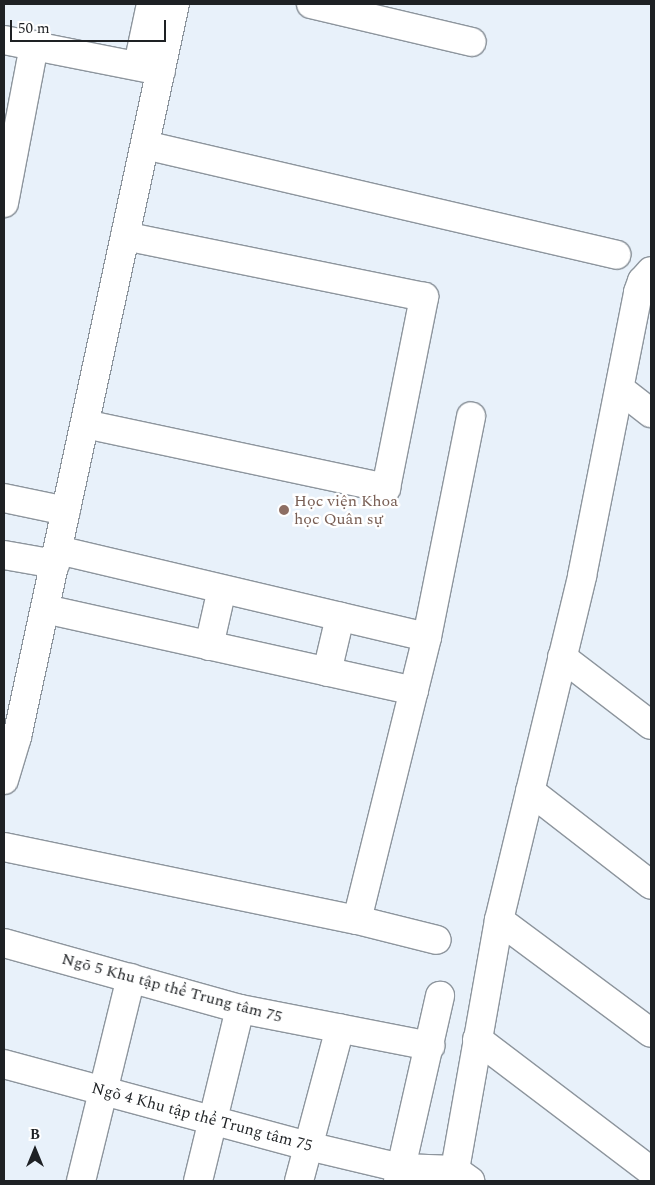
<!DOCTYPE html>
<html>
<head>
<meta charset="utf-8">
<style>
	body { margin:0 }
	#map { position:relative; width:655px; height:1185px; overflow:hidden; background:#e8f1fa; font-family:Spectral,serif }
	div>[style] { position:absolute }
	.roads { filter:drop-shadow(1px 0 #8d959d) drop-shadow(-1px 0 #8d959d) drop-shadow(0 1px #8d959d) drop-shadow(0 -1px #8d959d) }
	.minor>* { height:28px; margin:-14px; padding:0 14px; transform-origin:14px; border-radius:14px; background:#fff }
	.dots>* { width:14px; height:14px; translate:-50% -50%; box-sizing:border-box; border:2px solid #fff; border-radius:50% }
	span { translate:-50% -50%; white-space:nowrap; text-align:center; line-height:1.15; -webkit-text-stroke:5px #fff; paint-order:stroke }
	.education-label { font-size:16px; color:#785e54 }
	.left { translate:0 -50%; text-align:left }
	.street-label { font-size:16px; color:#1e2124 }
	.frame { position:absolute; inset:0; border:5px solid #1e2124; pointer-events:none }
	.north { position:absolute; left:10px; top:1125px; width:50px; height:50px; -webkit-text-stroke:4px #fff; paint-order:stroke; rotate:0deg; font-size:14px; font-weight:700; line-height:20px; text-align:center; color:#1e2124 }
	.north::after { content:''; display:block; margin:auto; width:18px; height:22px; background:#1e2124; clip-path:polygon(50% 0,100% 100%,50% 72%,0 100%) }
	.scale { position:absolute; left:10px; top:20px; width:156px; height:22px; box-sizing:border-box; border:2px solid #1e2124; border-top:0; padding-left:6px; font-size:15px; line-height:18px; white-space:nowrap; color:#1e2124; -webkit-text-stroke:4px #fff; paint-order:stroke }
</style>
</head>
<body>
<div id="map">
	<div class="roads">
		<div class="minor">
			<div style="left:311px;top:4px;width:165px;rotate:13.3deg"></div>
			<div style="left:4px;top:40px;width:160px;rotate:11.2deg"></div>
			<div style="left:138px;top:65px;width:62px;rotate:-78deg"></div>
			<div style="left:145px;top:145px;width:484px;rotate:13.1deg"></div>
			<div style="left:4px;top:203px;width:161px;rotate:-79.2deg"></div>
			<div style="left:620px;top:389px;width:39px;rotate:38deg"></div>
			<div style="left:85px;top:424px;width:308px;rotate:12deg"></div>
			<div style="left:386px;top:488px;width:195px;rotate:-78.7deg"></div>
			<div style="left:424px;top:297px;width:305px;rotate:-168.5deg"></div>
			<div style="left:4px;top:498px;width:63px;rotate:11.8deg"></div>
			<div style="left:58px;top:550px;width:379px;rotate:13.3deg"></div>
			<div style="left:4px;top:555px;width:52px;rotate:10deg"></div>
			<div style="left:45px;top:609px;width:378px;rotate:12.5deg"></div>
			<div style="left:209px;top:646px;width:58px;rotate:-77.2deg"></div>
			<div style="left:562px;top:657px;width:112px;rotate:37.4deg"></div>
			<div style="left:327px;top:672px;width:57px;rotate:-76.7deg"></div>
			<div style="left:4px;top:780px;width:45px;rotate:-73.2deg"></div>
			<div style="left:17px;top:737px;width:750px;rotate:-77.84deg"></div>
			<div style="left:530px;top:791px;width:153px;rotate:37.8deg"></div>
			<div style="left:4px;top:847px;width:360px;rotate:11.7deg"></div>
			<div style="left:357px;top:920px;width:82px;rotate:14deg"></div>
			<div style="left:357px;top:920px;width:292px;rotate:-76.1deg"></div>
			<div style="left:427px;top:637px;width:225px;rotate:-78.7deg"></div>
			<div style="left:499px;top:920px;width:189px;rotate:36.6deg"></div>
			<div style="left:4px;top:943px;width:245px;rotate:15.6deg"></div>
			<div style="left:240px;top:1009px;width:194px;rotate:11deg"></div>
			<div style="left:477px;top:1039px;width:218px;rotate:37.2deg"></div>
			<div style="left:4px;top:1064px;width:315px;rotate:15.1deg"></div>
			<div style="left:308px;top:1146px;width:96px;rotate:13.3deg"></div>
			<div style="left:401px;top:1168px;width:54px;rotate:2.1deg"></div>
			<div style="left:455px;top:1170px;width:19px;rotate:36deg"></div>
			<div style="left:81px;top:1181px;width:209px;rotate:-76.2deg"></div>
			<div style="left:198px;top:1181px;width:177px;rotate:-76.3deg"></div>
			<div style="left:299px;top:1181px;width:158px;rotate:-75deg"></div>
			<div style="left:398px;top:1181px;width:190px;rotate:-77.2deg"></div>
			<div style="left:453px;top:1181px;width:265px;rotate:-80deg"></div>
			<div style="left:499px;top:920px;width:354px;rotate:-76.4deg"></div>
			<div style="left:582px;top:576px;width:289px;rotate:-78.8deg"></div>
			<div style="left:638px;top:292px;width:12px;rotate:-70deg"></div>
			<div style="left:642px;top:281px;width:13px;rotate:-48deg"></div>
		</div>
	</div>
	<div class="dots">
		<div style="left:284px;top:510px;background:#8d6e63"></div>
	</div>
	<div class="education-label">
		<span class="left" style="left:294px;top:510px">Học viện Khoa<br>học Quân sự</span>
	</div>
	<div class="street-label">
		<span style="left:172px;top:988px;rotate:15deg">Ngõ 5 Khu tập thể Trung tâm 75</span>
		<span style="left:202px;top:1117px;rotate:15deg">Ngõ 4 Khu tập thể Trung tâm 75</span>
	</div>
	<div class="frame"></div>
	<div class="north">B</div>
	<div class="scale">50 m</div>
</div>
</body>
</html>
